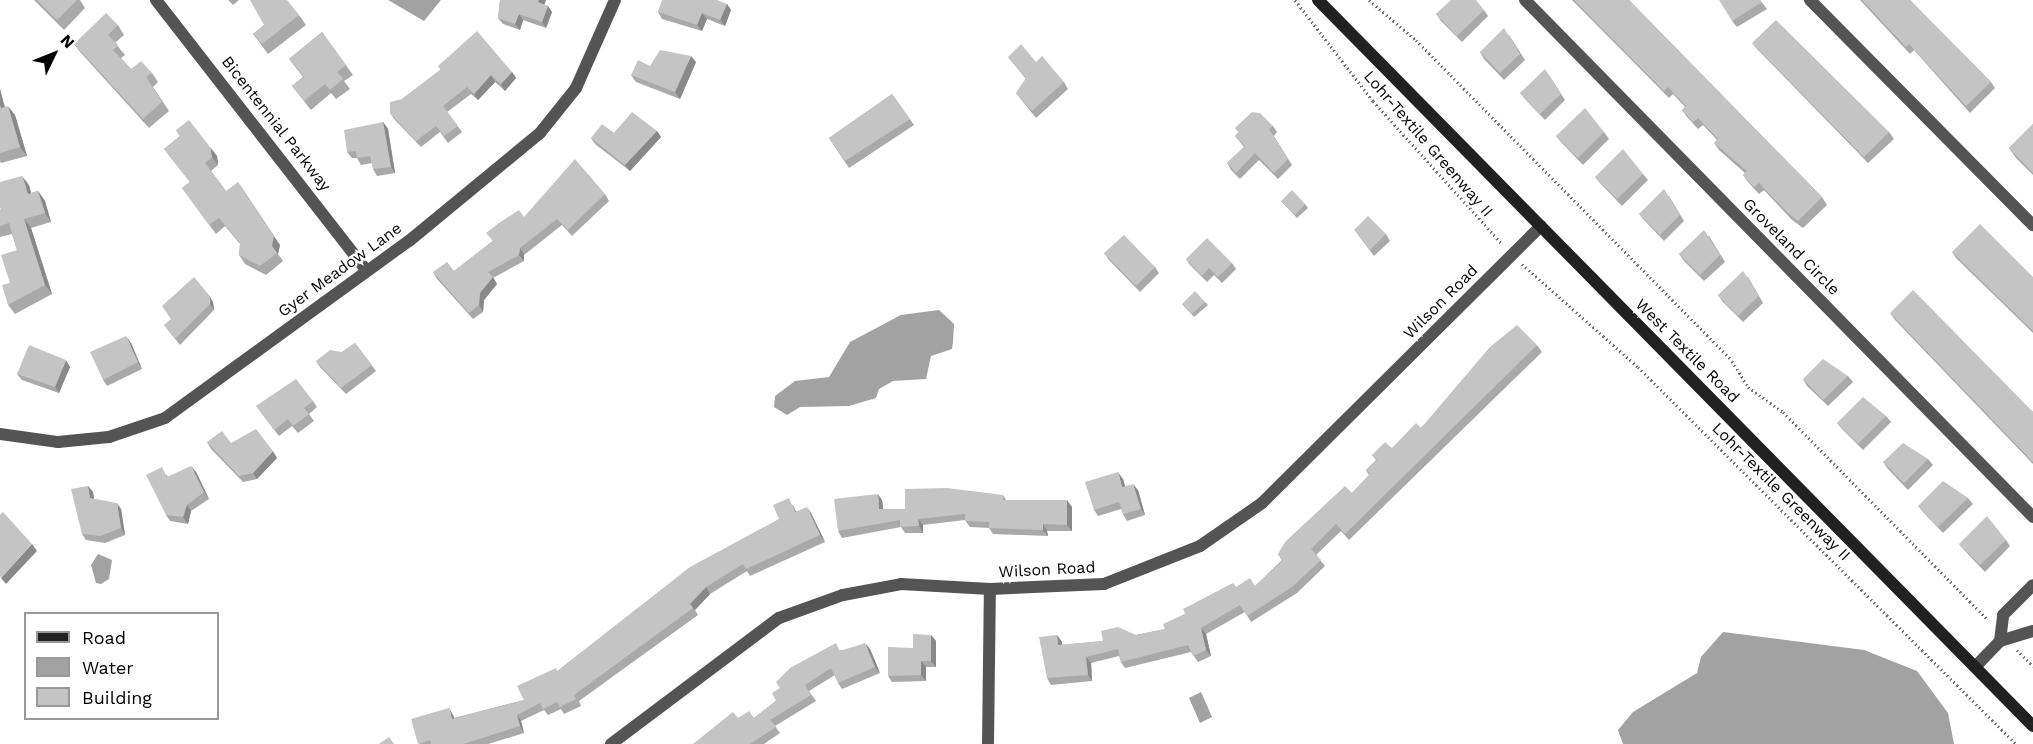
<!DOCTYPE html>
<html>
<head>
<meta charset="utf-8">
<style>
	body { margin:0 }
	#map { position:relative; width:2033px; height:744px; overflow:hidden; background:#fff; font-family:"Work Sans",sans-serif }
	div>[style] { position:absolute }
	.water>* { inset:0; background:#a2a2a2 }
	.path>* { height:3px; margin-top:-1.5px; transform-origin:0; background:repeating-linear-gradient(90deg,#767676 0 1.5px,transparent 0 4.5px) }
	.minor>* { height:12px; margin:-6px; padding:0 6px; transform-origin:6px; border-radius:6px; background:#545454 }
	.secondary>* { height:12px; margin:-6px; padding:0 6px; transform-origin:6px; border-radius:6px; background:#212121 }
	.wall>* { inset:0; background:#a9a9a9 }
	.shaded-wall>* { inset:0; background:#898989 }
	.building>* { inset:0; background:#c4c4c4 }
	span { translate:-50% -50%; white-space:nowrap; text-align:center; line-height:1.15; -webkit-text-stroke:4.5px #fff; paint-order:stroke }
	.street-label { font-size:16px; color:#000 }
	.legend { position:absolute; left:24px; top:612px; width:195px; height:108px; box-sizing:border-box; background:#fff; border:2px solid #999; margin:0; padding:8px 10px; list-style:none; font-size:18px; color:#000 }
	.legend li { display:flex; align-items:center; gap:12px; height:30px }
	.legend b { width:30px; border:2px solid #999 }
	.north { position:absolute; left:24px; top:24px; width:60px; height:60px; -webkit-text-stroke:4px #fff; paint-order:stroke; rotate:47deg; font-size:16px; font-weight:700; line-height:24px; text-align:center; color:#000 }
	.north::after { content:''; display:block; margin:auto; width:21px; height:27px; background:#000; clip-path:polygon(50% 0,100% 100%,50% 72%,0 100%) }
</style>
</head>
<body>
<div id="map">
	<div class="water">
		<div style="clip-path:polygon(388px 0,441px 0,424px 21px)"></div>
		<div style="clip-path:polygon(939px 310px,954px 324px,953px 342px,952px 349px,931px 356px,926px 379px,893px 381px,879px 389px,876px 398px,849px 406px,800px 407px,787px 415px,774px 407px,775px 396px,795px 381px,829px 377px,850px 342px,901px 315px)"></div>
		<div style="clip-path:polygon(98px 554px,112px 560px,109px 579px,101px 584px,96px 583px,91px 565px)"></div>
		<div style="clip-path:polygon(1723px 632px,1864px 650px,1917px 671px,1948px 713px,1954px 744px,1623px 744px,1618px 730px,1633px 712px,1697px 673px,1701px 657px)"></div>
		<div style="clip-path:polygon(1201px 692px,1212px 717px,1200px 723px,1189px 698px)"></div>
	</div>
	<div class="path">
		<div style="left:1295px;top:0;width:128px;rotate:52.3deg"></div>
		<div style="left:1373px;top:101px;width:193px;rotate:47.9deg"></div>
		<div style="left:1369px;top:0;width:62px;rotate:40.4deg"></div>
		<div style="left:1416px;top:40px;width:450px;rotate:45.4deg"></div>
		<div style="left:1732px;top:361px;width:31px;rotate:58deg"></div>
		<div style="left:1748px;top:387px;width:43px;rotate:35.5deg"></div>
		<div style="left:1783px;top:412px;width:292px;rotate:45.4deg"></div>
		<div style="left:1522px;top:264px;width:155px;rotate:41.6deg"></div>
		<div style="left:1638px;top:367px;width:534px;rotate:44.92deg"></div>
		<div style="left:2017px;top:650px;width:23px;rotate:45deg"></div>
	</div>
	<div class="minor">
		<div style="left:156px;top:0;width:343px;rotate:52.1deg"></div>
		<div style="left:1525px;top:0;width:725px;rotate:45.5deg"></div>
		<div style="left:1810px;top:0;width:317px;rotate:45.3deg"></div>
		<div style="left:0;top:434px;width:59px;rotate:7.9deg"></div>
		<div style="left:58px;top:442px;width:51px;rotate:-5.6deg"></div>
		<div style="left:109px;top:437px;width:59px;rotate:-18.7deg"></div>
		<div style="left:165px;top:418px;width:301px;rotate:-36deg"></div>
		<div style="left:409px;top:241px;width:170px;rotate:-39.5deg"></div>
		<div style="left:540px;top:133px;width:58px;rotate:-51.3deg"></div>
		<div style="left:576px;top:88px;width:96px;rotate:-66.1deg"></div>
		<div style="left:2000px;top:641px;width:26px;rotate:-83deg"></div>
		<div style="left:2003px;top:615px;width:42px;rotate:-45deg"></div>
		<div style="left:1975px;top:667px;width:36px;rotate:-46deg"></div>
		<div style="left:2000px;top:641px;width:34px;rotate:-17deg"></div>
		<div style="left:611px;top:744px;width:210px;rotate:-36.9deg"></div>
		<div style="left:779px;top:618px;width:68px;rotate:-19.8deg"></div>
		<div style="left:843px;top:595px;width:59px;rotate:-10.7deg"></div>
		<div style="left:901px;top:584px;width:89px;rotate:3.2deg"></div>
		<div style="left:990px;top:589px;width:114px;rotate:-2.5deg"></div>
		<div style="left:1104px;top:584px;width:103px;rotate:-21.6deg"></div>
		<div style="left:1200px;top:546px;width:75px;rotate:-34.7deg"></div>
		<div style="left:1262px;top:503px;width:393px;rotate:-44.8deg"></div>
		<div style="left:988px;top:744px;width:155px;rotate:-89.3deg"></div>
	</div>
	<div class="secondary">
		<div style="left:1318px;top:0;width:1019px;rotate:45.44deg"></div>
	</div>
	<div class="wall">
		<div style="clip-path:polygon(34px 0,80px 0,85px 8px,64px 30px)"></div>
		<div style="clip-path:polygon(228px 0,239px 0,233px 5px)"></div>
		<div style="clip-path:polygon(500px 0,546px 0,544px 5px,548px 6px,552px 12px,546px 28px,523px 20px,520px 30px,503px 24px,498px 18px)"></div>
		<div style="clip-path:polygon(1572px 0,1629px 0,1822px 197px,1827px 205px,1803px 228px,1792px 220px,1764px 190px,1759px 194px,1748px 182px,1743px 175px,1745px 173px,1719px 150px,1714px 143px,1717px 140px,1703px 125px,1698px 129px,1687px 117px,1682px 110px,1685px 107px,1673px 94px,1669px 98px)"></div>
		<div style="clip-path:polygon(1760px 0,1767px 9px,1737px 27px,1732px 21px)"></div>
		<div style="clip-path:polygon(1860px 0,1910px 0,1991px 82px,1995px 88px,1970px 113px,1914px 50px,1910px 54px)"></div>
		<div style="clip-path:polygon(673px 1px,727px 4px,731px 10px,725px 26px,707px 19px,702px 31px,662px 19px,658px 12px)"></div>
		<div style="clip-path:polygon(1484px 10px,1488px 16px,1462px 42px,1441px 21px,1436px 14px)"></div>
		<div style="clip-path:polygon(299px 15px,306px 25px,268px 54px,253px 34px,264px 25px)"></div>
		<div style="clip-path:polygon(118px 25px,124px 35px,115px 43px,125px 55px,121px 58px,131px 69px,152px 73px,158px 82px,153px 87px,169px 111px,149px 128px,81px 53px,74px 44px)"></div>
		<div style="clip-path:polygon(322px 32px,353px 75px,344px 81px,350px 89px,336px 99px,331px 93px,311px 110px,292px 86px,303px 77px,289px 59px)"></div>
		<div style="clip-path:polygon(1509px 35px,1525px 60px,1504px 80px,1484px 59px,1480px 52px)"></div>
		<div style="clip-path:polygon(1752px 43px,1889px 132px,1894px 139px,1868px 163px,1757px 49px)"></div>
		<div style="clip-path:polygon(1008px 57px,1064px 82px,1068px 89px,1036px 118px,1016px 93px,1026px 79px)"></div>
		<div style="clip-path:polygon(696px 62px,680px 99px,636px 82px,631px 75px,650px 66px)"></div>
		<div style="clip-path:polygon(438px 66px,512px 72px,516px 78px,505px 91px,495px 82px,478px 100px,471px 94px,447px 112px,462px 132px,448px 143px,440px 132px,421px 147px,395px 120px,390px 113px,402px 99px,441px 70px)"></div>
		<div style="clip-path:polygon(1549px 75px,1565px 100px,1545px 120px,1525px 99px,1520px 93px)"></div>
		<div style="clip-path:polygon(0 89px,5px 107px,15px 115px,27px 156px,1px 163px,0 161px)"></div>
		<div style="clip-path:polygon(892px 94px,914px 125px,849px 168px,829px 138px)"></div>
		<div style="clip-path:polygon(383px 122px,388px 129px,395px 173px,377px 176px,373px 169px,372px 163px,361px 165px,357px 158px,352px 158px,347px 152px)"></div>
		<div style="clip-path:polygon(2033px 124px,2033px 175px,2016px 158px,2009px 148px)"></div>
		<div style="clip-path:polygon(1273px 126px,1277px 132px,1274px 136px,1292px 165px,1278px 179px,1259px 160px,1240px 179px,1231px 170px,1227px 163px,1244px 147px,1235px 136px,1239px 132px,1235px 128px)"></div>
		<div style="clip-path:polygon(176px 130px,217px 156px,218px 165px,211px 171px,226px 191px,280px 245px,278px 254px,283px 261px,266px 275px,245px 264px,239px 255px,240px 244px,225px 226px,216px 234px,182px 188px,190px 182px,164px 149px,180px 136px)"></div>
		<div style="clip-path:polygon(657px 131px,661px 137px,630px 171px,595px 144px,591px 138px)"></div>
		<div style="clip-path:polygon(1604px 132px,1609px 139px,1583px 165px,1561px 142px,1556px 136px)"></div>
		<div style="clip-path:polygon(1643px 174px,1648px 180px,1622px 206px,1600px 183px,1595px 177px)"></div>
		<div style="clip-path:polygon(29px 185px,31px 193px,38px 191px,45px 201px,51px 222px,31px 228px,52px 294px,15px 314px,8px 305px,10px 283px,17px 250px,12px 234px,0 237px,0 210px)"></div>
		<div style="clip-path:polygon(605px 194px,609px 201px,572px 236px,562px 225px,524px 255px,524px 261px,493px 278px,497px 284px,484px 300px,483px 312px,473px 319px,437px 279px,433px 272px,454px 271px,524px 217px)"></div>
		<div style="clip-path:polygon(1669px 196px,1684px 221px,1664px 241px,1644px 220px,1639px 214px)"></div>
		<div style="clip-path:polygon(1281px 201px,1305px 204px,1308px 208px,1297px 218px)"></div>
		<div style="clip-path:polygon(1386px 234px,1390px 241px,1374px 256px,1359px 236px)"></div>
		<div style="clip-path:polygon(1709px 236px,1725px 262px,1704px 281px,1684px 261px,1679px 254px)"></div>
		<div style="clip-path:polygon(1952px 252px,2033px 277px,2033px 333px,1956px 258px)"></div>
		<div style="clip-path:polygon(1104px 253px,1155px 267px,1159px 273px,1140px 292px,1109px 260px)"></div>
		<div style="clip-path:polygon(1186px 259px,1232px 263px,1236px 269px,1222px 283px,1214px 275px,1207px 282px,1190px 265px)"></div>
		<div style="clip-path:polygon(1748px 277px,1763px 303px,1743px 322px,1723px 302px,1718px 295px)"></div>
		<div style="clip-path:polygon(213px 302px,214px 310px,180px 345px,164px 325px)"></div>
		<div style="clip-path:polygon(1205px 302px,1208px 305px,1194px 317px,1182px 304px)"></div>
		<div style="clip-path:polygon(1890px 313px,2033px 412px,2033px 464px,1895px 320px)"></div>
		<div style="clip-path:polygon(131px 343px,142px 369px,107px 386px,103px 380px)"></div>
		<div style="clip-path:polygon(355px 343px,376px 371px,346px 394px,320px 367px,316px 361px,342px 352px)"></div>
		<div style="clip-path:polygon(1537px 345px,1542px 352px,1349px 540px,1341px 531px,1316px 555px,1325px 566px,1297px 593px,1251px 622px,1245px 612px,1206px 634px,1211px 656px,1198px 662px,1191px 652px,1125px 668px,1121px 662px,1119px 656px,1091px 663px,1092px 681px,1051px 685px,1047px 678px,1057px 635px,1062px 642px,1062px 645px,1103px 641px,1136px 635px,1165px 629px,1185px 614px,1236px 587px,1255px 586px,1282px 560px,1278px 554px,1352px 493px,1369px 475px,1366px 470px,1376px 460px,1372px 455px,1392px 448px)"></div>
		<div style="clip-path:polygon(70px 367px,59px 393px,22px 380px,17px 374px)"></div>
		<div style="clip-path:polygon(1848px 376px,1853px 382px,1828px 406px,1807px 386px,1803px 379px)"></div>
		<div style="clip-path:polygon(313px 401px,317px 407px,309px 414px,314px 421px,298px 433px,292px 426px,279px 436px,256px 406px)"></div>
		<div style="clip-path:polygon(1886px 416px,1891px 422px,1863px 450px,1842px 429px,1837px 423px)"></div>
		<div style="clip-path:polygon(207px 442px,231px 443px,277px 458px,257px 479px,243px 482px,211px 449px)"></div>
		<div style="clip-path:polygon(1928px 459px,1933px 465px,1908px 490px,1888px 469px,1883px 462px)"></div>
		<div style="clip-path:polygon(196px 472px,209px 499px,191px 511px,188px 524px,170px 521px,166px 515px,166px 474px,168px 477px)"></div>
		<div style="clip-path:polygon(1123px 479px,1125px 486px,1138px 490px,1145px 515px,1127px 521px,1123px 514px,1121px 509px,1098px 516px,1094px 510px)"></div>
		<div style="clip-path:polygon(88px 486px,93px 492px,94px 499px,121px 509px,125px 535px,105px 543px,86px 540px,82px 534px)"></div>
		<div style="clip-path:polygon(1003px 495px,1006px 500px,1072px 507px,1072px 531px,1047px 531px,1048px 536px,993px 534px,989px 528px,970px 527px,965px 520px,923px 525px,923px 533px,905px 533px,901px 527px,842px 538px,838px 531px,882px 500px,883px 509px,905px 509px)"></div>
		<div style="clip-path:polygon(1968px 498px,1973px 504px,1943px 533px,1923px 512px,1918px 506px)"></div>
		<div style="clip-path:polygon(793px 505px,796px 511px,811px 513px,825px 542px,750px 576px,747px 571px,710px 594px,695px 610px,698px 615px,579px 701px,581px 706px,564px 714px,561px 709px,548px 715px,544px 710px,521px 721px,524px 733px,488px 744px,419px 744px,453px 715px,454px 718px,524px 700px,779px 519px)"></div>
		<div style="clip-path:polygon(2006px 540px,2010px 546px,1985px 572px,1964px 550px,1959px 544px)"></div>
		<div style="clip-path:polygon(931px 635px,936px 641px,936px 667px,926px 667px,926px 681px,892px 682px,888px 676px,913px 648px)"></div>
		<div style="clip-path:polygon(870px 649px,880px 673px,842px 689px,838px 683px,835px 675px,809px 691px,816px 701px,775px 726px,780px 733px,764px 744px,693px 744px,738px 718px,754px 718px,841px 650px)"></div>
	</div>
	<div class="shaded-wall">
		<div style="clip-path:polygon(539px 0,546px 0,543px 9px,538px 2px)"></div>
		<div style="clip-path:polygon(727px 4px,731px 10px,725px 26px,720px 20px)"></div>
		<div style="clip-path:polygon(548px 6px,552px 12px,546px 28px,542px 22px)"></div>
		<div style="clip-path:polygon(702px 13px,707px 19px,702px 31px,697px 25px)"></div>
		<div style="clip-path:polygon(519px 14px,523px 20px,520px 30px,515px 24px)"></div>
		<div style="clip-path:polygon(691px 56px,696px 62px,680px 99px,675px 92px)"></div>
		<div style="clip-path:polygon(512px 72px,516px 78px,505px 91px,501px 84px)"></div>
		<div style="clip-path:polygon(491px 75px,495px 82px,478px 100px,474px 94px)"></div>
		<div style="clip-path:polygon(0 89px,7px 118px,1px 108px,0 105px)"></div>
		<div style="clip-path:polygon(8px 106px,15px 115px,27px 156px,20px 147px)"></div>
		<div style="clip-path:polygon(383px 122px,388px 129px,395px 173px,391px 167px)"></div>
		<div style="clip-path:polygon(657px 131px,661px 137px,630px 171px,625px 165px)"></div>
		<div style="clip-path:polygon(210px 147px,217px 156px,218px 165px,212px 157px)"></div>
		<div style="clip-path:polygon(22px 176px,29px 185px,34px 204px,28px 194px)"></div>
		<div style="clip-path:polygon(238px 182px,280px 245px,278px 254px,272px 246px)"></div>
		<div style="clip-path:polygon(38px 191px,45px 201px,51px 222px,45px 213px)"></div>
		<div style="clip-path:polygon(24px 219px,31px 228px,52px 294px,45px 285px)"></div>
		<div style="clip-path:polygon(520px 248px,524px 255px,524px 261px,519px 255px)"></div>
		<div style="clip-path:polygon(493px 277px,497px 284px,484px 300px,483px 312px,479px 305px,480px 293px)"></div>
		<div style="clip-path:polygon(209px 295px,213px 302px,214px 310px,210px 304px)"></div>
		<div style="clip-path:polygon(126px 336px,131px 343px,142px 369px,138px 362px)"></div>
		<div style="clip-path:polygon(66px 360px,70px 367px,59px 393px,55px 387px)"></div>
		<div style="clip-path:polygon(273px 451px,277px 458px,257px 479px,253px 473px)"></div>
		<div style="clip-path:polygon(191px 466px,196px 472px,209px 499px,204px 492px)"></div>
		<div style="clip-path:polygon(1118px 472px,1123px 479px,1127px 493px,1122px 487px)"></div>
		<div style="clip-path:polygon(1133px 484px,1138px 490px,1145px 515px,1141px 509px)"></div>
		<div style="clip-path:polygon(88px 486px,93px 492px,95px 505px,90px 498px)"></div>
		<div style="clip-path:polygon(878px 494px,882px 500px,884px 515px,879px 509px)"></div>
		<div style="clip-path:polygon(1067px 500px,1072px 507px,1072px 531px,1067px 525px)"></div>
		<div style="clip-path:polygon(117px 503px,121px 509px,125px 535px,121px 528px)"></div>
		<div style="clip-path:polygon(187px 505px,191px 511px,188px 524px,183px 517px)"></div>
		<div style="clip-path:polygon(807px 507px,811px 513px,825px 542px,820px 535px)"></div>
		<div style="clip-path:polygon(918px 519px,923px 525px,923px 533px,919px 526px)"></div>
		<div style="clip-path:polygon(1043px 524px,1047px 531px,1048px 536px,1043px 530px)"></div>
		<div style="clip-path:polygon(32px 544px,37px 551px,6px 584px,1px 578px)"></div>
		<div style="clip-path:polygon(706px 587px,710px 594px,695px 610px,690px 604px)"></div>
		<div style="clip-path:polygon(1201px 628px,1206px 634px,1211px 656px,1206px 650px)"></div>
		<div style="clip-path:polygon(931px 635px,936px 641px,936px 667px,931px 661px)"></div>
		<div style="clip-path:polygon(1057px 635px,1062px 642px,1062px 652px,1058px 645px)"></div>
		<div style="clip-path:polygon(865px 643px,870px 649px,880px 673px,875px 667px)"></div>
		<div style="clip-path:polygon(1086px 657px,1091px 663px,1092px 681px,1088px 675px)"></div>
		<div style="clip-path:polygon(921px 661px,926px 667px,926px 681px,921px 675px)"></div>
		<div style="clip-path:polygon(449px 708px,453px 715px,456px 725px,452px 719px)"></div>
		<div style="clip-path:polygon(517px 715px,521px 721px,524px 733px,520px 726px)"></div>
	</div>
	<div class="building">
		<div style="clip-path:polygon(37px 0,77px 0,57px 20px)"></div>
		<div style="clip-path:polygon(250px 0,287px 0,299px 15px,262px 44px,253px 34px,264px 25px)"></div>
		<div style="clip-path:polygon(500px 0,539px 0,538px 2px,548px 6px,542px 22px,519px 14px,515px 24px,498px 18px)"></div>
		<div style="clip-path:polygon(662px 0,717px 0,727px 4px,720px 20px,702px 13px,697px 25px,658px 12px)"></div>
		<div style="clip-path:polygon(1451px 0,1476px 0,1484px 10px,1457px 36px,1436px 14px)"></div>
		<div style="clip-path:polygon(1574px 0,1629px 0,1822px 197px,1798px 221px,1788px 213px,1759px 183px,1754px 187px,1743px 175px,1747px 171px,1714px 143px,1718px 139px,1698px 118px,1693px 122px,1682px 110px,1686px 106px,1668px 87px,1664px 91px)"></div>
		<div style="clip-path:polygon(1719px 0,1760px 0,1762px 2px,1732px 21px)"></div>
		<div style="clip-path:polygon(1862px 0,1910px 0,1991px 82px,1966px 106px,1909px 44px,1906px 47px)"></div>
		<div style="clip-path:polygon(106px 13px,118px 25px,108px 35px,118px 45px,113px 50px,131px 69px,141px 61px,152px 73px,146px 77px,162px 102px,143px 119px,74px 44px)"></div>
		<div style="clip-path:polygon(1776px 20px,1889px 132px,1864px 157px,1752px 43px)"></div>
		<div style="clip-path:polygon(1504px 28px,1520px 54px,1500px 73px,1480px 52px)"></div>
		<div style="clip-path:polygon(477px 31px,512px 72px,501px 84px,491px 75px,474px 94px,467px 87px,443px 106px,458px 126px,444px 136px,436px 126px,416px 141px,390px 113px,390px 102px,402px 99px,441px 69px,438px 66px)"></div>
		<div style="clip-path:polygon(322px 32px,346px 65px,337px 72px,343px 79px,330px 90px,325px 84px,304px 101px,292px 86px,304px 77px,289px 59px)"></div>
		<div style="clip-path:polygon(1021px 44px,1036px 62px,1042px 56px,1064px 82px,1032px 111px,1016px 93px,1026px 78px,1008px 57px)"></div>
		<div style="clip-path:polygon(660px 50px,691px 56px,675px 92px,631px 75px,638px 60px,650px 66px)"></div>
		<div style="clip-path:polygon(1545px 69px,1561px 94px,1540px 114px,1520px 93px)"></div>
		<div style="clip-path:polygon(892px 94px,910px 119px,845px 161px,829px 138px)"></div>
		<div style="clip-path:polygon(0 105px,1px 108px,8px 106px,20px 147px,0 153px)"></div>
		<div style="clip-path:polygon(1585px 108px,1604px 132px,1578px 158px,1556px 136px)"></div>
		<div style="clip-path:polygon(632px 112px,657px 131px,625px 165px,591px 138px,602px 124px,614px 133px)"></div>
		<div style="clip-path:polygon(1252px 112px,1260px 113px,1273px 126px,1269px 129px,1288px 159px,1274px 173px,1255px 153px,1236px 173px,1227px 163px,1245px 146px,1235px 136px,1239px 131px,1235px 128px)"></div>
		<div style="clip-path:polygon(189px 120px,210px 147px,212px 157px,205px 163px,226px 191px,238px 182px,274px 236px,272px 246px,277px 253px,260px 266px,239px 255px,240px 243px,219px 218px,209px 225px,182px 188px,190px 182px,164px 149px,180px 136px,176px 130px)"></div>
		<div style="clip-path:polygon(383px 122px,391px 167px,373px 169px,370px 156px,357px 158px,356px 151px,347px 152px,344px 130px)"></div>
		<div style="clip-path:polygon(2033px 124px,2033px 173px,2009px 148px)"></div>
		<div style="clip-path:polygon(1623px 149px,1643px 174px,1617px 199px,1595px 177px)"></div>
		<div style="clip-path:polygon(575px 159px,605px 194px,568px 230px,557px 219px,520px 248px,519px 255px,488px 272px,493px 277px,480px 293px,479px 305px,469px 313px,433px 272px,447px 262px,454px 271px,493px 241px,486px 233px,499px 223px,519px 210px,524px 217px)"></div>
		<div style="clip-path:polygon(22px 176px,28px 194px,38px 191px,45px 213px,24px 219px,45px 285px,8px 305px,2px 285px,10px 283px,1px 255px,17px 250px,9px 223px,0 226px,0 210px,1px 210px,0 207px,0 182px)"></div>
		<div style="clip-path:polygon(1664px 189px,1680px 215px,1660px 235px,1639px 214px)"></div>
		<div style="clip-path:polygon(1292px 190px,1305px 204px,1295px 215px,1281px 201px)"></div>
		<div style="clip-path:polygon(1368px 216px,1386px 234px,1370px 250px,1354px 230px)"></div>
		<div style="clip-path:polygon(1980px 224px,2033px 277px,2033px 331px,1952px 252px)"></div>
		<div style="clip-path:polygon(1704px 230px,1720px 255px,1700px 275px,1679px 254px)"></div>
		<div style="clip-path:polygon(1124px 235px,1155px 267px,1136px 286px,1104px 253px)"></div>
		<div style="clip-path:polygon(1207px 238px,1232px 263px,1218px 277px,1209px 268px,1202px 276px,1186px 259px)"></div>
		<div style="clip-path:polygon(1743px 271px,1759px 296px,1738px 316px,1718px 295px)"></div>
		<div style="clip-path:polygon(194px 277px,209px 295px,210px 304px,175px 339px,164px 325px,171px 319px,162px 306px)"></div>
		<div style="clip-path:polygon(1913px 290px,2033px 412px,2033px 462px,1890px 313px)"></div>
		<div style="clip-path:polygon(1195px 291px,1205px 302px,1192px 314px,1182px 304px)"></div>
		<div style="clip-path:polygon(1517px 325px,1537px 345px,1345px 534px,1336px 524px,1311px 549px,1321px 560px,1292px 587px,1247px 616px,1240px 605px,1201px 628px,1206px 650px,1193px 656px,1188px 645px,1121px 662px,1118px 649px,1086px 657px,1088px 675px,1047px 678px,1039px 637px,1057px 635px,1058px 645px,1103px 641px,1101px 631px,1118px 627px,1136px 635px,1165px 629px,1163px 624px,1185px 614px,1183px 609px,1233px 583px,1236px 587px,1250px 578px,1255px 586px,1283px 560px,1278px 554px,1285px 542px,1345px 486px,1352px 493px,1370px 474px,1366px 470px,1377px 460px,1372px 455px,1385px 442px,1392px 448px,1416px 423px,1421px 428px,1490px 347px)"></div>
		<div style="clip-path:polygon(126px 336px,138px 362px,103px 380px,90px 352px)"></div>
		<div style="clip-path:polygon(355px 343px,372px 365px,341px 388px,316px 361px,330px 350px,342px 352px)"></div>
		<div style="clip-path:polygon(29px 345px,66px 360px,55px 387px,17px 374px)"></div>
		<div style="clip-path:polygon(1823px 359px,1848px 376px,1823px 400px,1803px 379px)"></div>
		<div style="clip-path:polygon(296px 379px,313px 401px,304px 408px,309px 414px,293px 426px,288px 419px,274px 430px,256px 406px)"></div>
		<div style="clip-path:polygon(1863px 397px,1886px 416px,1858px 444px,1837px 423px)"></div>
		<div style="clip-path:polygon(256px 429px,273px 451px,253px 473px,239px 476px,207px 442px,222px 431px,231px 443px)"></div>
		<div style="clip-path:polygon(1903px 443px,1928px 459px,1904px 483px,1883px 462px)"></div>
		<div style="clip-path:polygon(191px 466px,204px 492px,187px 505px,183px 517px,166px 515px,146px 475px,162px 467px,167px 477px)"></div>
		<div style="clip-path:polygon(1118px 472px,1122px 487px,1133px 484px,1141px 509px,1123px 514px,1119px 502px,1094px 510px,1085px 482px)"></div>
		<div style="clip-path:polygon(1943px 481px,1968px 498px,1938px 527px,1918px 506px)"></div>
		<div style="clip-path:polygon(88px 486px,90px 498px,117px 503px,121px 528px,100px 536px,82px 534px,71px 489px)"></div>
		<div style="clip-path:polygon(947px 488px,1003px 495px,1003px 500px,1067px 500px,1067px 525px,1043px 524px,1043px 530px,989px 528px,989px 522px,965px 521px,965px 514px,918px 519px,919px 526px,900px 527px,900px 520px,838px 531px,834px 499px,878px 494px,879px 509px,905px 509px,905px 489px)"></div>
		<div style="clip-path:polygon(789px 498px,795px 512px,807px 507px,820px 535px,746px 569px,743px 564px,706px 587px,690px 604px,693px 608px,574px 695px,576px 699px,560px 707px,557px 702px,543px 709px,540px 703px,517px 715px,520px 726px,463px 744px,431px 744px,430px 740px,418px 744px,411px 719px,449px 708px,452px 719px,524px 700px,517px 686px,556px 668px,557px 671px,690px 567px,779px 519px,773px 505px)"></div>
		<div style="clip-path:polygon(3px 512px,32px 544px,1px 578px,0 576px,0 515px)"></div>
		<div style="clip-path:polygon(1987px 516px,2006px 540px,1980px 565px,1959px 544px)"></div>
		<div style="clip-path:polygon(913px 634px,931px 635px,931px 661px,921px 661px,921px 675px,888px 676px,888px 647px,913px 648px)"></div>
		<div style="clip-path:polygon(836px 643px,840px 651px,865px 643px,875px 667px,838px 683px,831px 668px,805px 685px,811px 695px,770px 720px,776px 727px,750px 744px,693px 744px,733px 712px,738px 718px,749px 711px,754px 718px,776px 701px,772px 693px,780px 688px,776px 682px,790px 668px)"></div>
		<div style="clip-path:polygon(389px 737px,394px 744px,379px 744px)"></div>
	</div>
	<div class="street-label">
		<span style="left:276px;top:124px;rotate:52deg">Bicentennial Parkway</span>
		<span style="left:1428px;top:144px;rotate:49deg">Lohr-Textile Greenway II</span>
		<span style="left:1791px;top:247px;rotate:45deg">Groveland Circle</span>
		<span style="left:340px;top:270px;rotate:-36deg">Gyer Meadow Lane</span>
		<span style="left:1441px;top:302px;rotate:-45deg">Wilson Road</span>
		<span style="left:1687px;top:351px;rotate:45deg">West Textile Road</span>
		<span style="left:1781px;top:492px;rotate:45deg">Lohr-Textile Greenway II</span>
		<span style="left:1047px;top:570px;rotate:-3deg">Wilson Road</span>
	</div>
	<ul class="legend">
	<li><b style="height:8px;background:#212121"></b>Road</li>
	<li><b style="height:16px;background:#a2a2a2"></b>Water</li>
	<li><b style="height:16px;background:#c4c4c4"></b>Building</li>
	</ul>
	<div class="north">N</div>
</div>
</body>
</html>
